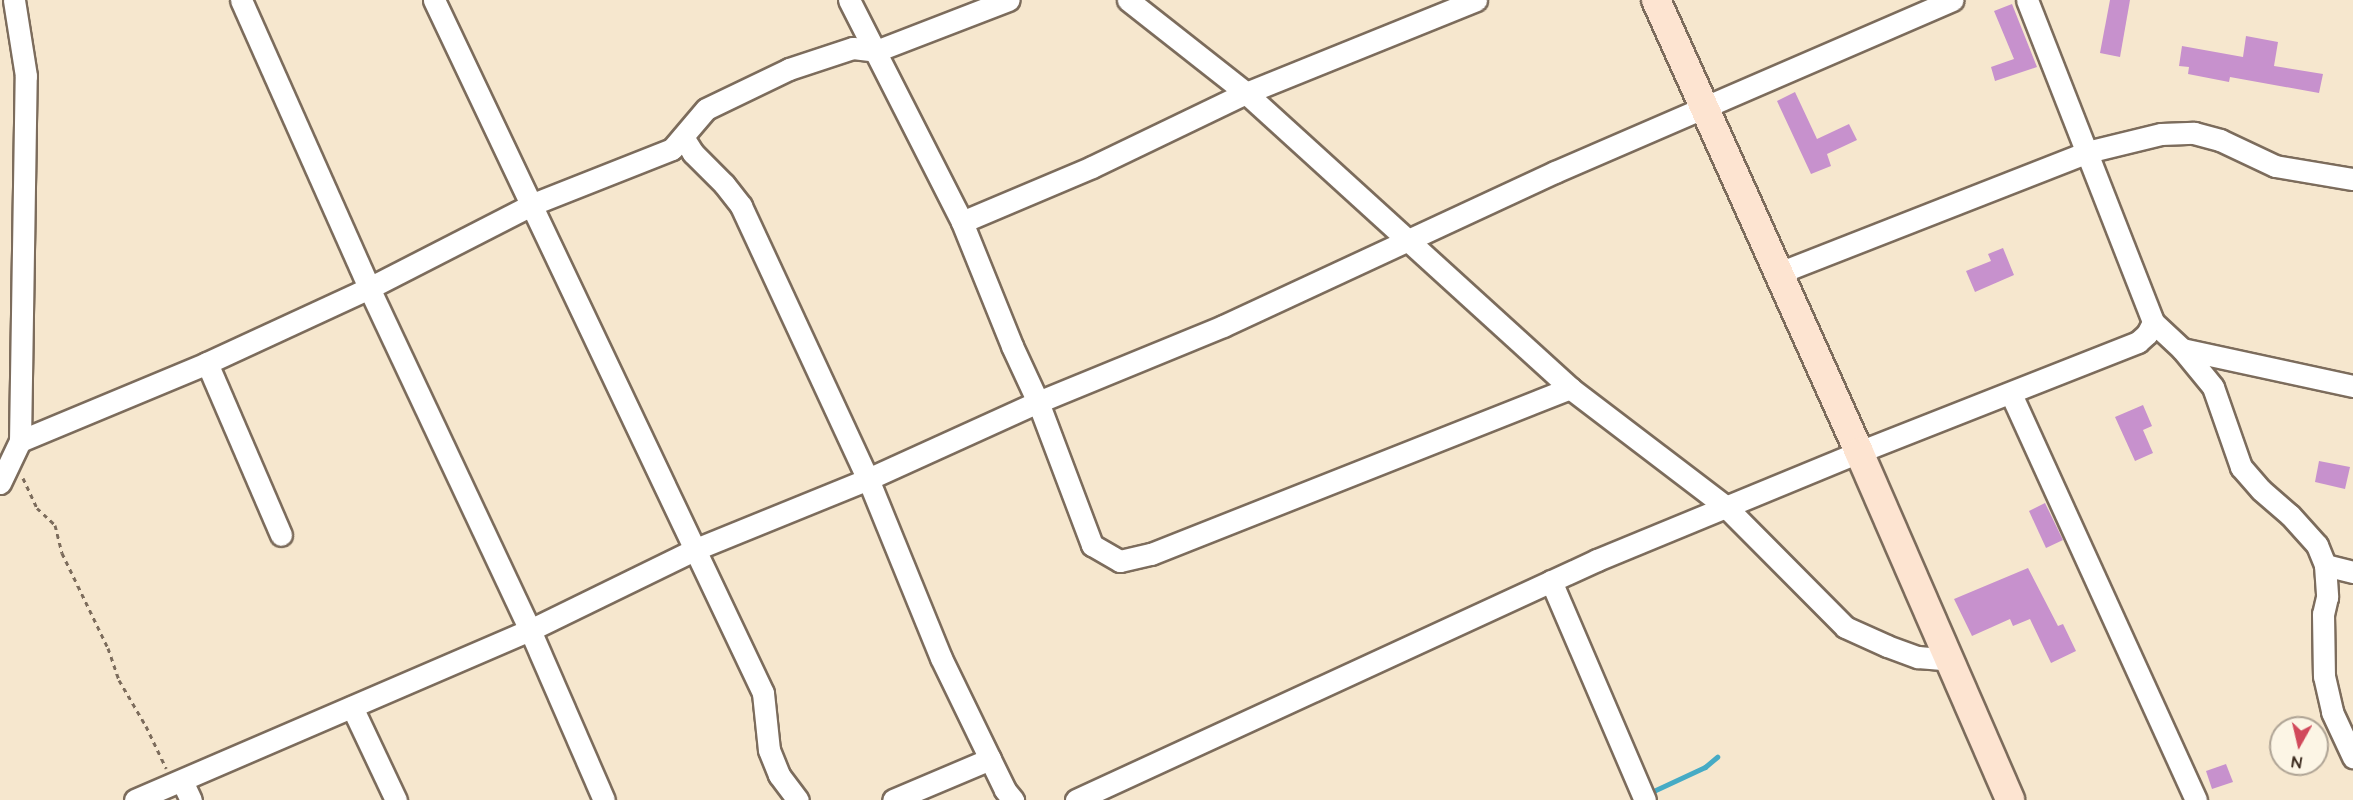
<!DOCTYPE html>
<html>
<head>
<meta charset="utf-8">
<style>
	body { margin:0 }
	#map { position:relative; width:2353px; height:800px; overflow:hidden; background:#f6e7ce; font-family:"Architects Daughter",sans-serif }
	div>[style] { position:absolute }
	.stream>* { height:5px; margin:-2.5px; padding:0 2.5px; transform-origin:2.5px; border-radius:2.5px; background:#46abc5 }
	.building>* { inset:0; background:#c791cd }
	.path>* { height:3px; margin-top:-1.5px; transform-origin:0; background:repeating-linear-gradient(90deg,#7c6c5c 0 4.5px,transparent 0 9px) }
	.roads { filter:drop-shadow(2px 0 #7c6c5c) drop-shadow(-2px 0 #7c6c5c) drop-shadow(0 2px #7c6c5c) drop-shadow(0 -2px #7c6c5c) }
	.street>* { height:21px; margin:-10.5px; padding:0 10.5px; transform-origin:10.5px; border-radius:10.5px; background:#fff }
	.secondary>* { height:28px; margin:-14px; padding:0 14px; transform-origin:14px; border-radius:14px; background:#fde4d1 }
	span { translate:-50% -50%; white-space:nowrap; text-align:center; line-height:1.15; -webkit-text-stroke:4.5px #fcf5e5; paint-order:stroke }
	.north { position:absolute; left:2269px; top:716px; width:60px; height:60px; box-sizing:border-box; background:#fcf5e5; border:2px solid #afa495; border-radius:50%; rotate:188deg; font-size:16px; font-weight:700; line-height:24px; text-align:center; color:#3b2a1e }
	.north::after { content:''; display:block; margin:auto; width:21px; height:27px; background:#d1495b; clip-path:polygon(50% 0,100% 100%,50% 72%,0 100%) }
</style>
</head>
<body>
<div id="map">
	<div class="stream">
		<div style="left:1647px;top:794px;width:64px;rotate:-25deg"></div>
		<div style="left:1705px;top:767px;width:16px;rotate:-40deg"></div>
	</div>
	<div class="building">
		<div style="clip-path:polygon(2110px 0,2130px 0,2120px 57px,2100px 53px)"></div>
		<div style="clip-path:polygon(2012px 4px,2037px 67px,1995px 81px,1991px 67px,2014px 59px,1994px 11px)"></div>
		<div style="clip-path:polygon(2246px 36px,2278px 42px,2274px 66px,2323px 74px,2319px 93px,2230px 77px,2229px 82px,2188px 74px,2189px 67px,2179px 66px,2182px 46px,2243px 57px)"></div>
		<div style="clip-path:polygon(1795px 92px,1817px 139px,1849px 124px,1857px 140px,1827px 154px,1831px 166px,1811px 174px,1777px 101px)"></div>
		<div style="clip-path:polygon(2003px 248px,2014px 275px,1975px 292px,1966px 271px,1991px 261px,1988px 254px)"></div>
		<div style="clip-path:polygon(2143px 405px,2152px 426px,2143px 430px,2153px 453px,2135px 461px,2115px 417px)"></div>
		<div style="clip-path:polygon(2319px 461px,2350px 467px,2345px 489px,2315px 482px)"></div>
		<div style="clip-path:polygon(2045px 503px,2063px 540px,2046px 548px,2029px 511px)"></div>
		<div style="clip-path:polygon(2028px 568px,2058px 626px,2063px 624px,2076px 651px,2051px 663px,2030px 619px,2013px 626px,2010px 619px,1972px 636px,1954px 599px)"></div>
		<div style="clip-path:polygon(2226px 764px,2233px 782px,2212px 789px,2206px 771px)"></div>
	</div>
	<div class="path">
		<div style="left:23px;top:478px;width:33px;rotate:65deg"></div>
		<div style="left:37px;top:508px;width:25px;rotate:43deg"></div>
		<div style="left:55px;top:525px;width:29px;rotate:76deg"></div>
		<div style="left:62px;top:553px;width:106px;rotate:64.2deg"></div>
		<div style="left:108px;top:648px;width:34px;rotate:71deg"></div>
		<div style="left:119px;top:680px;width:53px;rotate:59.6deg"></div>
		<div style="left:146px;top:726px;width:47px;rotate:64.5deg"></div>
	</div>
	<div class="roads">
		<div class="street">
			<div style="left:241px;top:0;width:315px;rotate:66deg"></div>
			<div style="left:369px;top:288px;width:184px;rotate:-27.1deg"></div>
			<div style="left:533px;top:204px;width:149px;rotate:-21.6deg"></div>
			<div style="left:672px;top:149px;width:52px;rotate:-49.6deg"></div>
			<div style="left:706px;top:109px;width:92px;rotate:-25.7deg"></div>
			<div style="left:789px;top:69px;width:67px;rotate:-18.2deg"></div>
			<div style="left:853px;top:48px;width:23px;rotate:7deg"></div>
			<div style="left:876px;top:51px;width:142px;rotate:-21.1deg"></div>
			<div style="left:434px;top:0;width:767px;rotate:64.6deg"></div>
			<div style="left:763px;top:693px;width:57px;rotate:84deg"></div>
			<div style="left:769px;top:750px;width:27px;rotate:68deg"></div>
			<div style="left:779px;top:775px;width:31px;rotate:53deg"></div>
			<div style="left:849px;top:0;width:249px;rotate:63deg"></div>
			<div style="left:962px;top:222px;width:134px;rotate:68deg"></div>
			<div style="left:1012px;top:346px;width:62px;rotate:65.1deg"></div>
			<div style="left:1038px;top:402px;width:153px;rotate:69.3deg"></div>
			<div style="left:1092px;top:545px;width:32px;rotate:30deg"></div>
			<div style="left:1120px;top:561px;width:32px;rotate:-13deg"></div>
			<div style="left:1151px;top:554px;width:451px;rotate:-21.6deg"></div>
			<div style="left:1128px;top:0;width:150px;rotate:38.2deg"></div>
			<div style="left:1246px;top:93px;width:438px;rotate:42.3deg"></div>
			<div style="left:1570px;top:388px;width:196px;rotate:37.3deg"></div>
			<div style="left:1726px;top:507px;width:169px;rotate:45.2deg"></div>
			<div style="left:1845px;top:627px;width:46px;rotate:24.3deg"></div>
			<div style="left:1887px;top:646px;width:33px;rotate:20deg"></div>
			<div style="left:1918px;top:657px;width:33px;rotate:5deg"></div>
			<div style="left:2027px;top:0;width:346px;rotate:68.6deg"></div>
			<div style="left:2153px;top:322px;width:40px;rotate:43deg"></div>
			<div style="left:2182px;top:349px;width:49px;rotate:50.8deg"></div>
			<div style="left:2213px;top:387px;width:85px;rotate:70.7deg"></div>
			<div style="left:2241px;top:467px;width:30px;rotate:49deg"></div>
			<div style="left:2261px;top:490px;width:38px;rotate:41deg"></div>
			<div style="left:2290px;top:515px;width:40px;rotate:48deg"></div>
			<div style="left:2317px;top:545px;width:22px;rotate:68deg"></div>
			<div style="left:2325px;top:565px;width:32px;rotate:86deg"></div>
			<div style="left:2327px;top:597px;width:17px;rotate:103deg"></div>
			<div style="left:2323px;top:614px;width:62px;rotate:89.1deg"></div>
			<div style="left:2324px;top:676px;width:37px;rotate:77deg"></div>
			<div style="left:2332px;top:712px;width:50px;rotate:65deg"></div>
			<div style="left:683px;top:137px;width:19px;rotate:58deg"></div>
			<div style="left:693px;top:153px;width:44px;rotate:45deg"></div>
			<div style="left:724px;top:184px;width:28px;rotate:52deg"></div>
			<div style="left:741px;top:206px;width:301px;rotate:65.1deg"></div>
			<div style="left:868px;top:479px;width:193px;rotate:67.8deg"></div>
			<div style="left:941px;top:658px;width:112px;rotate:64.1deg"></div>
			<div style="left:990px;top:759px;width:105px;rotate:157.1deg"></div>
			<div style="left:962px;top:222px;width:141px;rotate:-22.9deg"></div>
			<div style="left:1092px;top:167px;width:171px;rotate:-25.7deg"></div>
			<div style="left:1246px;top:93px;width:248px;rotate:-22deg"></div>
			<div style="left:1779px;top:273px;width:331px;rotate:-21.4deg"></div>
			<div style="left:2087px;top:152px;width:76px;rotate:-13.7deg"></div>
			<div style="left:2161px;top:134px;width:33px;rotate:-2deg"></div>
			<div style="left:2194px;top:133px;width:27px;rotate:15deg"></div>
			<div style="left:2220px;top:140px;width:61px;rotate:25.3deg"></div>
			<div style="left:2275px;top:166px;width:79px;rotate:9.5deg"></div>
			<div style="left:2182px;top:349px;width:175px;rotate:12.2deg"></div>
			<div style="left:207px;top:363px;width:187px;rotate:66.7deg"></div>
			<div style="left:2011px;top:394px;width:446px;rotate:65.5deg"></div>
			<div style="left:20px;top:441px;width:203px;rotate:-22.6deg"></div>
			<div style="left:207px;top:363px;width:179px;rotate:-24.8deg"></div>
			<div style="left:369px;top:288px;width:378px;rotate:64.8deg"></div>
			<div style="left:530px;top:630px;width:185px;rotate:66.5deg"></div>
			<div style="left:0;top:483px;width:47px;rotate:-64.5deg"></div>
			<div style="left:20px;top:441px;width:365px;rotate:-89.1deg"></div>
			<div style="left:26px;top:76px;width:77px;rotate:-99deg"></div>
			<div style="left:2325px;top:565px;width:29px;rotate:14deg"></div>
			<div style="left:1551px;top:581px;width:238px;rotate:66.8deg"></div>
			<div style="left:352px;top:707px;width:103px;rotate:64.7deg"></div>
			<div style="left:990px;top:759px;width:34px;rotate:64deg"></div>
			<div style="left:1005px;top:790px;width:13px;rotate:51deg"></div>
			<div style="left:182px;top:781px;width:21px;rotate:65deg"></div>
			<div style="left:135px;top:800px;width:430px;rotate:-23.3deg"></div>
			<div style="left:530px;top:630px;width:185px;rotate:-26deg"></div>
			<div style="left:696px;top:549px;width:186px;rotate:-22.1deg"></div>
			<div style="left:868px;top:479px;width:187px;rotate:-24.4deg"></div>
			<div style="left:1038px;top:402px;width:200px;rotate:-22.3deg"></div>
			<div style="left:1223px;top:326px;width:366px;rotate:-24.9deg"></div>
			<div style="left:1555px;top:172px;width:433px;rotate:-23.4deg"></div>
			<div style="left:1076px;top:800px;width:574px;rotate:-24.73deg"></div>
			<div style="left:1597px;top:560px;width:283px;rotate:-22.4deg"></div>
			<div style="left:1859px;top:452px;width:300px;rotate:-21.5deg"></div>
			<div style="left:2138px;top:342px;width:12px;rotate:-42deg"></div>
			<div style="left:2147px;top:334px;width:13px;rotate:-63deg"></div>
		</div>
		<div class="secondary">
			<div style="left:1656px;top:0;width:495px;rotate:65.8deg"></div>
			<div style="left:1859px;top:452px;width:379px;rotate:66.5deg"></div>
		</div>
	</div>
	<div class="north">N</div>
</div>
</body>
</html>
